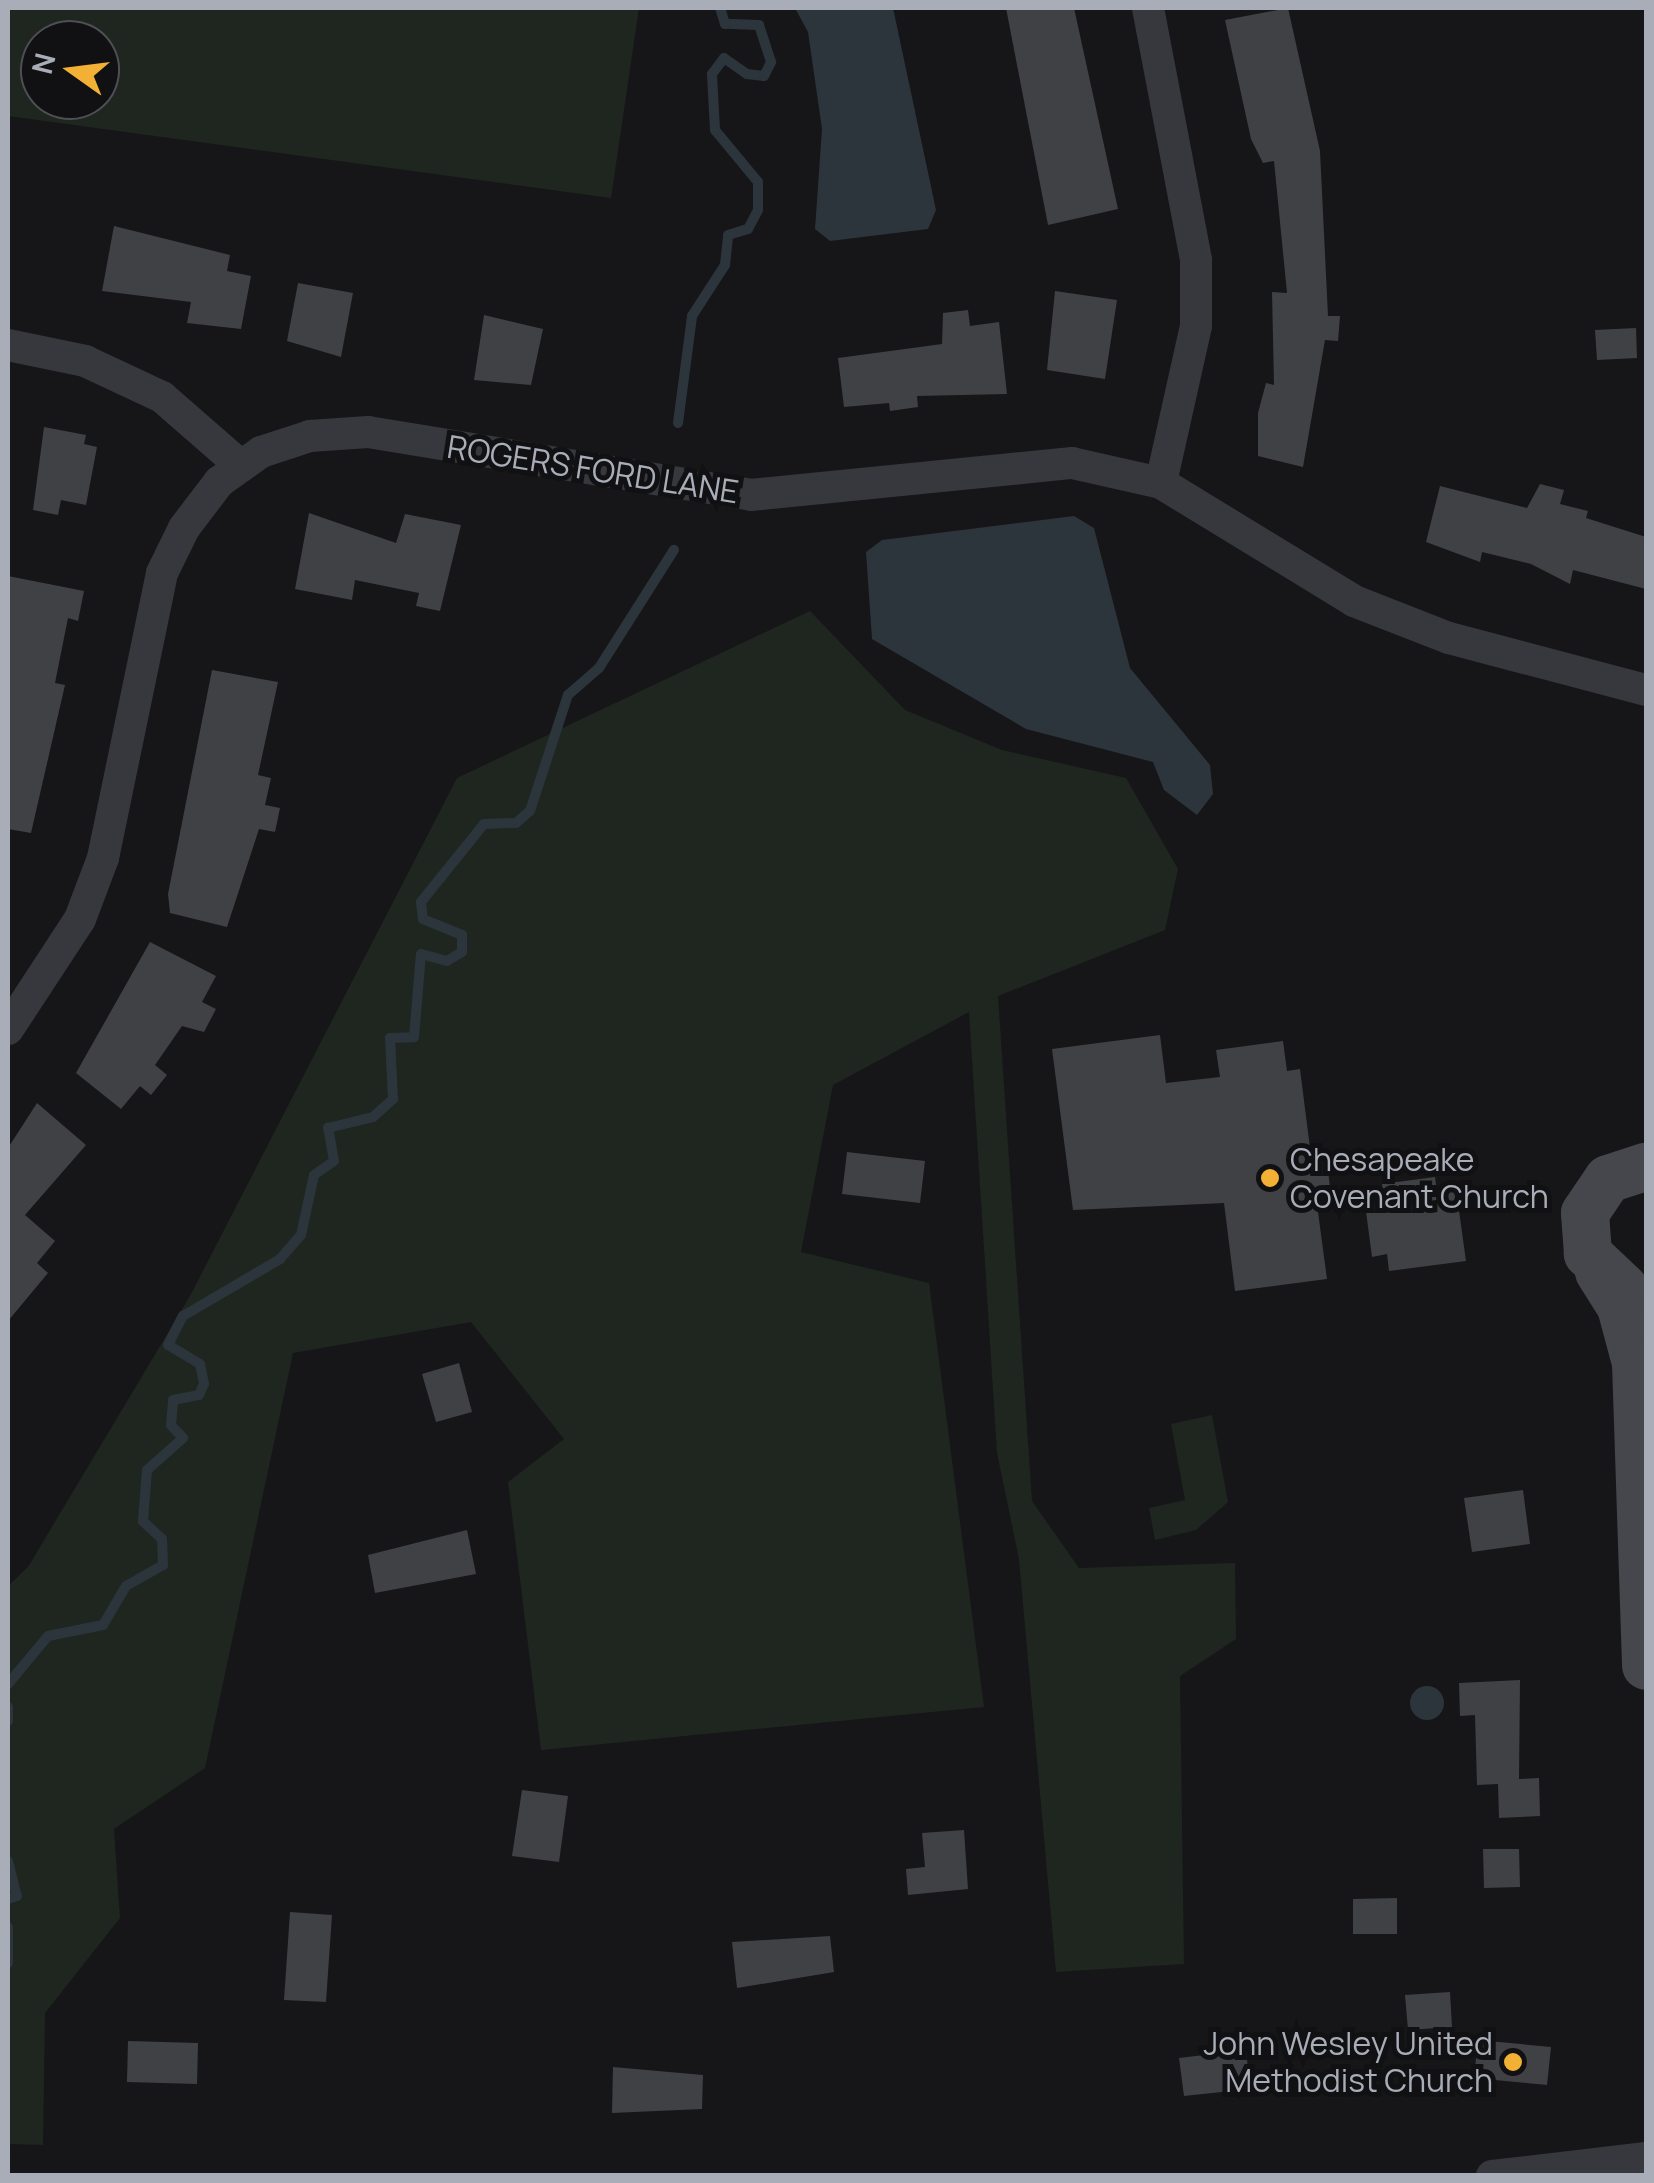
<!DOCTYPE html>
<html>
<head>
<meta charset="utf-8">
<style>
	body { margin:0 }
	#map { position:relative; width:1654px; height:2183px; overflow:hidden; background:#161618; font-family:Manrope,sans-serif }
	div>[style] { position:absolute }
	.green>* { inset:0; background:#1e261f }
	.water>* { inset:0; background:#2c353c }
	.round { border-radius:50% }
	.stream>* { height:10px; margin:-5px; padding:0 5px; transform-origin:5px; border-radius:5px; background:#2c353c }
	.building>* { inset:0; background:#404145 }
	.street>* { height:32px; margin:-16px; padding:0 16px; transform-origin:16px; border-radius:16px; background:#37383d }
	.secondary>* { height:48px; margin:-24px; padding:0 24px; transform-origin:24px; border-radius:24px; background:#45474d }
	.dots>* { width:28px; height:28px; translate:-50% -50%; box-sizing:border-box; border:5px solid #111113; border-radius:50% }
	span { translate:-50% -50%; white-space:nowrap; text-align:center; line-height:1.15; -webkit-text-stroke:10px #111113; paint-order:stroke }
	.street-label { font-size:32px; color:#a8adb8 }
	.poi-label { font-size:32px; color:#a8adb8 }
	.left { translate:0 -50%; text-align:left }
	.right { translate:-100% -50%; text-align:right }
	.frame { position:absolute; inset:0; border:10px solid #a8adb8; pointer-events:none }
	.north { position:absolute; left:20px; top:20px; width:100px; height:100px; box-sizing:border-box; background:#111113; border:2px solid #4d4f55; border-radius:50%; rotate:284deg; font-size:28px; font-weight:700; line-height:40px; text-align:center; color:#a8adb8 }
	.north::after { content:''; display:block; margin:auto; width:35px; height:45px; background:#f2b134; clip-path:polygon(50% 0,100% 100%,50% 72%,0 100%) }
</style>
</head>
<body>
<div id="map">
	<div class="green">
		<div style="clip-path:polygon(evenodd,8px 8px,639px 8px,611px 198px,8px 116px,8px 8px,40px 40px,100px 40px,100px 100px,40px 100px,40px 40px)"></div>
		<div style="clip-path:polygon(810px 611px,905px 710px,1002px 750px,1126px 778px,1178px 869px,1165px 930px,998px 996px,1032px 1501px,1079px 1568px,1235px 1563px,1236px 1639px,1180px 1676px,1184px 1964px,1056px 1972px,1019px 1559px,997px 1453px,969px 1012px,833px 1085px,801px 1252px,929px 1283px,984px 1707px,541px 1750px,508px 1482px,564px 1439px,471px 1322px,293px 1353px,205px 1768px,114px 1829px,120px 1918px,45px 2013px,43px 2145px,8px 2144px,8px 1586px,28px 1567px,190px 1296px,457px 778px)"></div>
		<div style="clip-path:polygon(1212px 1415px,1228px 1502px,1196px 1530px,1155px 1540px,1149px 1508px,1185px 1500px,1171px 1424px)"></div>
	</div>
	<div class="water">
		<div style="clip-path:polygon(795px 8px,893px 8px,936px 210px,928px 229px,830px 241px,815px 229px,822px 129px,808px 32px)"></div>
		<div style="clip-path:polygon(1074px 516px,1094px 528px,1130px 668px,1210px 765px,1213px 794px,1197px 815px,1164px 790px,1153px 762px,1026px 729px,872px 639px,866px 552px,882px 540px)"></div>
		<div class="round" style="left:1410px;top:1686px;width:34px;height:34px"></div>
	</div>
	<div class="stream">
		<div style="left:678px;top:423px;width:108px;rotate:-82.5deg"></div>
		<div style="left:692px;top:316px;width:61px;rotate:-57.1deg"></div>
		<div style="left:725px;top:265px;width:30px;rotate:-84deg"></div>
		<div style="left:728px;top:235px;width:21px;rotate:-17deg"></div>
		<div style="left:748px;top:229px;width:21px;rotate:-62deg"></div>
		<div style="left:758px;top:210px;width:28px;rotate:-90deg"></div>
		<div style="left:758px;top:182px;width:67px;rotate:-129.6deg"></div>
		<div style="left:715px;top:130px;width:56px;rotate:-93.1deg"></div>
		<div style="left:712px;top:74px;width:20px;rotate:-53deg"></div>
		<div style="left:724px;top:58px;width:28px;rotate:35deg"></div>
		<div style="left:747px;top:74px;width:17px;rotate:7deg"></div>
		<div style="left:764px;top:76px;width:16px;rotate:-63deg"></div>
		<div style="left:771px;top:62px;width:39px;rotate:-108deg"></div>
		<div style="left:759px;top:25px;width:34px;rotate:-178deg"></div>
		<div style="left:725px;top:24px;width:17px;rotate:-107deg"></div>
		<div style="left:8px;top:1684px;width:62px;rotate:-50.2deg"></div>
		<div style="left:48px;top:1636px;width:56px;rotate:-11.3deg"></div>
		<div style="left:103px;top:1625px;width:45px;rotate:-59.5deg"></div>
		<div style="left:126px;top:1586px;width:43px;rotate:-29.6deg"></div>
		<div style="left:163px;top:1565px;width:26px;rotate:-92deg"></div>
		<div style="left:162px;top:1539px;width:26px;rotate:-137deg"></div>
		<div style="left:143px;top:1521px;width:51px;rotate:-85.5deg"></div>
		<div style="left:147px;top:1470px;width:48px;rotate:-41.6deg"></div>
		<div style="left:183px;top:1438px;width:18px;rotate:-133deg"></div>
		<div style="left:171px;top:1425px;width:25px;rotate:-85deg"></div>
		<div style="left:173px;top:1400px;width:26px;rotate:-11deg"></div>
		<div style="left:199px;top:1395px;width:12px;rotate:-66deg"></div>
		<div style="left:204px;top:1384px;width:20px;rotate:-101deg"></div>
		<div style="left:200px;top:1364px;width:37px;rotate:-149deg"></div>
		<div style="left:168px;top:1345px;width:33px;rotate:-63deg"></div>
		<div style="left:183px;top:1316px;width:113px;rotate:-30.4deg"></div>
		<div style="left:280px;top:1259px;width:32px;rotate:-49deg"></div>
		<div style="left:301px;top:1235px;width:61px;rotate:-77.8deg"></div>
		<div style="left:314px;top:1175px;width:24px;rotate:-35deg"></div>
		<div style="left:334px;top:1161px;width:34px;rotate:-100deg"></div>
		<div style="left:328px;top:1128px;width:46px;rotate:-13.7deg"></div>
		<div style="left:373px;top:1117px;width:27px;rotate:-42deg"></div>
		<div style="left:393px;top:1099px;width:61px;rotate:-92.8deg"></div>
		<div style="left:390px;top:1038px;width:24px;rotate:-2deg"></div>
		<div style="left:414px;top:1037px;width:83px;rotate:-85.2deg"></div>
		<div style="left:421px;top:954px;width:27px;rotate:15deg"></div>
		<div style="left:447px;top:961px;width:17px;rotate:-31deg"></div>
		<div style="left:462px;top:952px;width:17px;rotate:-90deg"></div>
		<div style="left:462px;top:935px;width:42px;rotate:-157.7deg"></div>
		<div style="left:423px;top:919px;width:17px;rotate:-97deg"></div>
		<div style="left:421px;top:902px;width:100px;rotate:-51.1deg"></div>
		<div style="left:484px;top:824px;width:32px;rotate:-2deg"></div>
		<div style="left:516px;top:823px;width:18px;rotate:-41deg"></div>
		<div style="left:530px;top:811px;width:122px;rotate:-71.9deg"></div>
		<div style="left:568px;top:695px;width:41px;rotate:-41.1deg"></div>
		<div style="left:599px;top:668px;width:140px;rotate:-57.6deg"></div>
		<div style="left:8px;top:1707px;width:14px;rotate:90deg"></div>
		<div style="left:8px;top:1861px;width:36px;rotate:76deg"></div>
		<div style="left:17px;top:1896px;width:9px;rotate:162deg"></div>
		<div style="left:8px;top:1927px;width:36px;rotate:90deg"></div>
	</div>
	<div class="building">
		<div style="clip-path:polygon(1006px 8px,1074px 8px,1118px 209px,1048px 225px)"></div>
		<div style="clip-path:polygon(1288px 8px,1320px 151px,1328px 316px,1340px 316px,1338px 341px,1325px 340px,1303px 467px,1258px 456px,1258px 413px,1266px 383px,1274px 385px,1272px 292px,1287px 293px,1274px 161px,1263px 163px,1251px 139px,1225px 20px)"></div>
		<div style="clip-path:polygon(114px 226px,230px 255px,227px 271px,251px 276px,241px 329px,187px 323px,191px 302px,102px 291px)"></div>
		<div style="clip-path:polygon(298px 283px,353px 293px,341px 357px,287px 341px)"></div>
		<div style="clip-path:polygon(1055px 291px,1117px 300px,1105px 379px,1047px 370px)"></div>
		<div style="clip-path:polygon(968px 310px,970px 326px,999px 322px,1007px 394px,917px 396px,918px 407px,890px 411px,889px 403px,844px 407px,838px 358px,942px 344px,943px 313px)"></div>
		<div style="clip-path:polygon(484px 315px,543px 329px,531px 385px,474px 380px)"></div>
		<div style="clip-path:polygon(1636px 328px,1637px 358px,1597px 360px,1595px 330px)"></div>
		<div style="clip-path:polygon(44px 427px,86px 435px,84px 444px,97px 447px,86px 505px,61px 500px,58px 515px,33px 510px)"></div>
		<div style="clip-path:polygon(1540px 484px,1564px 490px,1560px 504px,1588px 511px,1586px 518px,1646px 537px,1646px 589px,1573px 570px,1570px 584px,1531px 564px,1482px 552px,1480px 562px,1426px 542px,1440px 486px,1527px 508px)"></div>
		<div style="clip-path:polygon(309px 513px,396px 543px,405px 514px,461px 525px,440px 611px,416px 606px,419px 593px,355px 580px,352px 600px,295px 589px)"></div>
		<div style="clip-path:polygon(8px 576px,84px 591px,78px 621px,68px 618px,55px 683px,65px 685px,31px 833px,8px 829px)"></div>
		<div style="clip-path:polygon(212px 670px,278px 682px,258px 775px,271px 778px,265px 805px,280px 808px,275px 832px,259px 829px,227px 927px,170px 913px,168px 894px)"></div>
		<div style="clip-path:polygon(150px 942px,216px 976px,202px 1002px,216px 1009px,204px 1032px,182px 1026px,155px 1065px,167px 1075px,151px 1095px,140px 1086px,121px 1109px,76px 1073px)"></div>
		<div style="clip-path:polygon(1160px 1035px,1166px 1083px,1220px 1077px,1216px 1050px,1283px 1041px,1287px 1071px,1300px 1069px,1311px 1156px,1326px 1155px,1331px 1195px,1316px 1197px,1327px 1279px,1235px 1291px,1224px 1203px,1073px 1210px,1052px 1049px)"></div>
		<div style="clip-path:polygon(37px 1103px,86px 1145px,25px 1215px,55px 1241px,37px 1263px,48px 1273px,8px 1321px,8px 1148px)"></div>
		<div style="clip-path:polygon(847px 1152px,925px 1161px,920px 1203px,842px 1194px)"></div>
		<div style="clip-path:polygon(1435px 1177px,1437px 1192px,1456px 1189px,1466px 1261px,1389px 1271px,1387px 1254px,1372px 1257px,1365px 1204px,1384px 1201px,1382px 1184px)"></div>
		<div style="clip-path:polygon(459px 1363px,472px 1412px,436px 1422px,422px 1374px)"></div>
		<div style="clip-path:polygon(1523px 1490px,1530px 1544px,1472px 1552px,1464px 1498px)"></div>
		<div style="clip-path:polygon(467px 1530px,476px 1574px,375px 1593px,368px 1555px)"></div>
		<div style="clip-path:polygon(1520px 1680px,1519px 1779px,1539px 1778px,1540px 1816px,1499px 1818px,1498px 1784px,1477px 1785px,1475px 1715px,1460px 1716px,1459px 1683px)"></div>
		<div style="clip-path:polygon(522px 1790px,568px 1796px,559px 1862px,512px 1856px)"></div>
		<div style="clip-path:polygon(964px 1830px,968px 1889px,908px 1895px,906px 1869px,925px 1867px,922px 1833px)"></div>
		<div style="clip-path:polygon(1483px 1849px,1519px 1849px,1520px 1887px,1484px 1888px)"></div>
		<div style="clip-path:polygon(1397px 1898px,1397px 1934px,1353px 1934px,1353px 1899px)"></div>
		<div style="clip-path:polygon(290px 1912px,332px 1915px,326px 2002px,284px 2000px)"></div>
		<div style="clip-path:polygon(830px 1936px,834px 1972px,737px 1988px,732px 1942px)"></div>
		<div style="clip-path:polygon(1450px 1992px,1452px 2027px,1408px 2030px,1405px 1995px)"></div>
		<div style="clip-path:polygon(1478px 2040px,1551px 2047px,1547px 2085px,1474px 2078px)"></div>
		<div style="clip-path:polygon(128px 2041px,198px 2043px,197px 2084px,127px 2082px)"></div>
		<div style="clip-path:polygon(1246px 2050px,1250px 2089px,1184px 2096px,1179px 2058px)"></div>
		<div style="clip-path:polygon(613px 2067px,703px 2075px,702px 2109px,612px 2113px)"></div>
	</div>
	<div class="street">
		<div style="left:1148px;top:8px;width:257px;rotate:79.2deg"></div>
		<div style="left:1196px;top:260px;width:66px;rotate:90deg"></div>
		<div style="left:1196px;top:326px;width:161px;rotate:102.6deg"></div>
		<div style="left:8px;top:345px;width:79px;rotate:11.7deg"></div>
		<div style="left:85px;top:361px;width:85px;rotate:25.1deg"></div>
		<div style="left:162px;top:397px;width:105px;rotate:41.1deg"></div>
		<div style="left:8px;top:1029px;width:131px;rotate:-56.8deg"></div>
		<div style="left:80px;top:919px;width:65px;rotate:-69.3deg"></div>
		<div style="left:103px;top:858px;width:291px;rotate:-78.3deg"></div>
		<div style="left:162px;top:573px;width:50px;rotate:-63.9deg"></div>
		<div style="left:184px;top:528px;width:58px;rotate:-52.7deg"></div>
		<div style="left:219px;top:482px;width:52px;rotate:-35.5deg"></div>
		<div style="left:261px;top:452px;width:52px;rotate:-18.1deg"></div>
		<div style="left:310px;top:436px;width:58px;rotate:-3.9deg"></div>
		<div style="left:368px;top:432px;width:388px;rotate:9.3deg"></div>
		<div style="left:751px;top:495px;width:323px;rotate:-5.7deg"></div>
		<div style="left:1072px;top:463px;width:91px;rotate:12.7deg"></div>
		<div style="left:1161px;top:483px;width:226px;rotate:31.4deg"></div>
		<div style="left:1354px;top:601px;width:102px;rotate:21.3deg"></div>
		<div style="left:1449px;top:638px;width:204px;rotate:14.8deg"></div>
		<div style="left:1492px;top:2176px;width:155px;rotate:-6.7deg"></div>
	</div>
	<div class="secondary">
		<div style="left:1599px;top:1272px;width:41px;rotate:57.8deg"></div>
		<div style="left:1621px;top:1307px;width:58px;rotate:75deg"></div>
		<div style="left:1636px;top:1363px;width:303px;rotate:88.1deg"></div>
		<div style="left:1624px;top:1288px;width:50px;rotate:-136.6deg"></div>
		<div style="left:1588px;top:1254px;width:41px;rotate:-94.2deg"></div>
		<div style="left:1585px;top:1213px;width:41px;rotate:-55.9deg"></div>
		<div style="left:1608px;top:1179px;width:40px;rotate:-18deg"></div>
	</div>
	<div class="dots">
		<div style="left:1270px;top:1178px;background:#f2b134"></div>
		<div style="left:1513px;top:2062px;background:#f2b134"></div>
	</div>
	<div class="street-label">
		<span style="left:593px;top:469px;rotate:9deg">ROGERS FORD LANE</span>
	</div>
	<div class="poi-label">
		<span class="left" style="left:1290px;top:1178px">Chesapeake<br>Covenant Church</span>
		<span class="right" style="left:1493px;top:2062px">John Wesley United<br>Methodist Church</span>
	</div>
	<div class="frame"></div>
	<div class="north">N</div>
</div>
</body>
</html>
